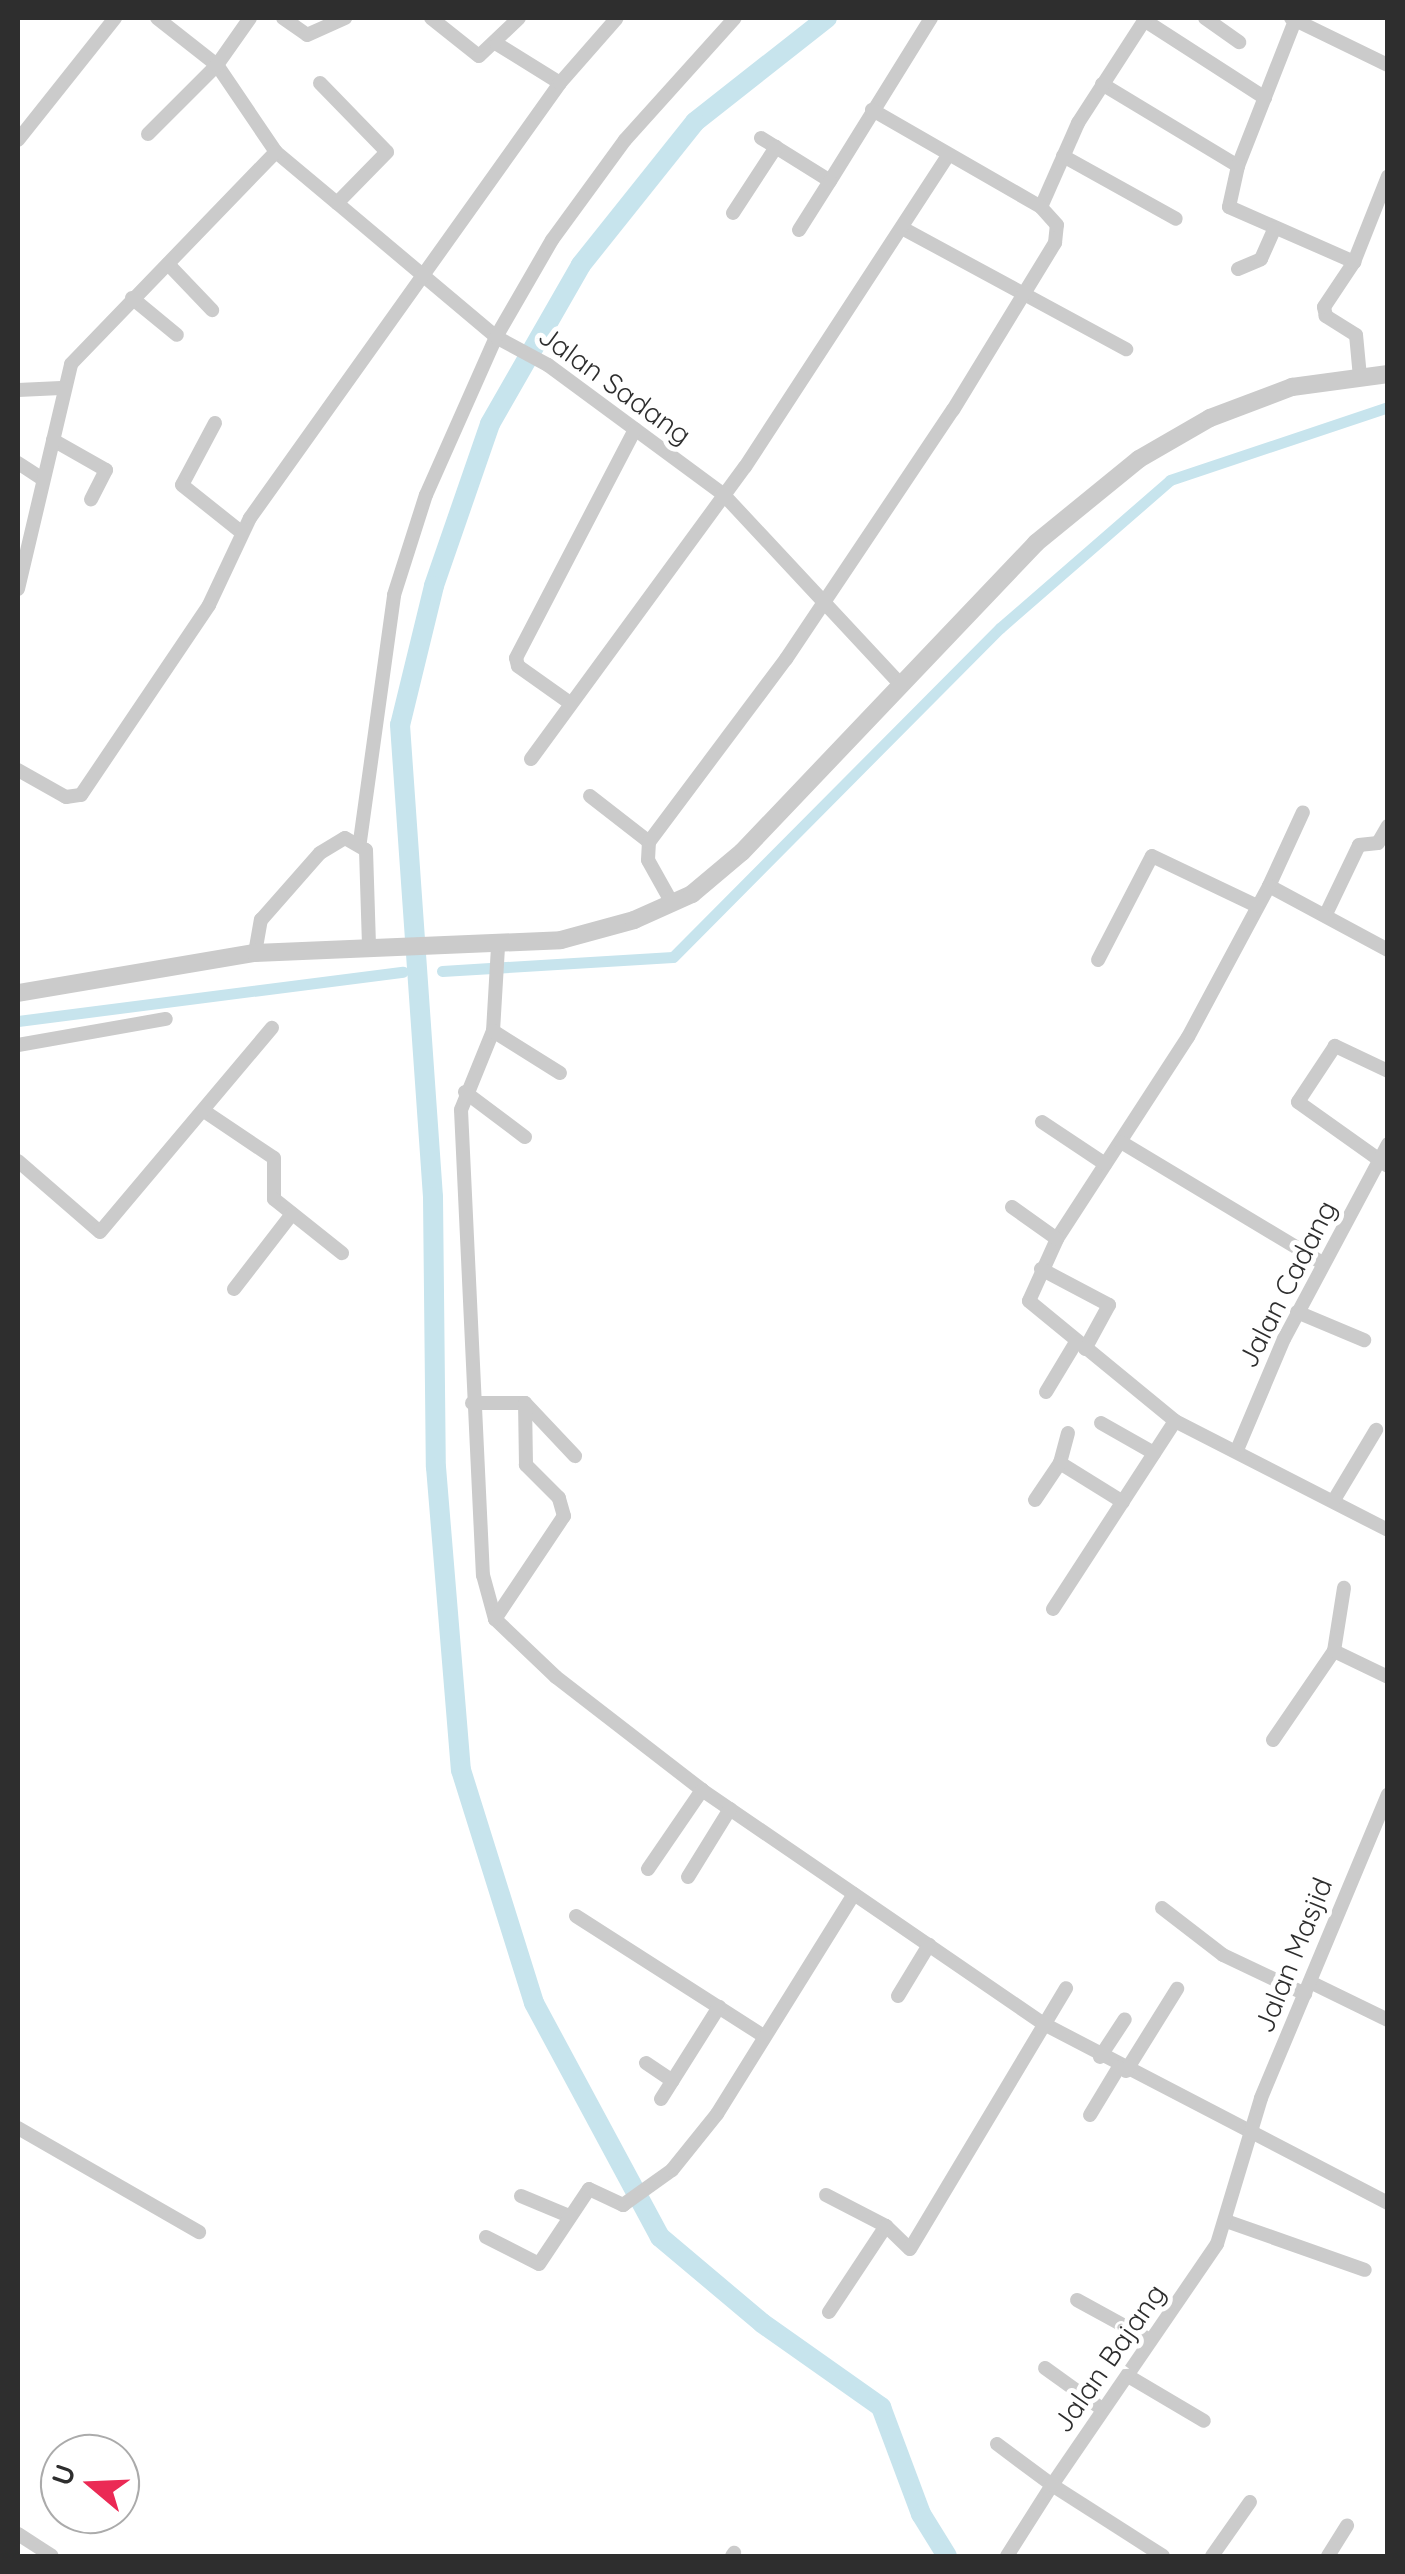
<!DOCTYPE html>
<html>
<head>
<meta charset="utf-8">
<style>
	body { margin:0 }
	#map { position:relative; width:1405px; height:2574px; overflow:hidden; background:#fff; font-family:Quicksand,sans-serif }
	div>[style] { position:absolute }
	.canal>* { height:11px; margin:-5.5px; padding:0 5.5px; transform-origin:5.5px; border-radius:5.5px; background:#c7e4ed }
	.river>* { height:20px; margin:-10px; padding:0 10px; transform-origin:10px; border-radius:10px; background:#c7e4ed }
	.minor>* { height:14px; margin:-7px; padding:0 7px; transform-origin:7px; border-radius:7px; background:#cbcbcb }
	.tertiary>* { height:18px; margin:-9px; padding:0 9px; transform-origin:9px; border-radius:9px; background:#cbcbcb }
	span { translate:-50% -50%; white-space:nowrap; text-align:center; line-height:1.15; -webkit-text-stroke:10px #fff; paint-order:stroke }
	.street-label { font-size:28px; color:#2e2e2e }
	.frame { position:absolute; inset:0; border:20px solid #2e2e2e; pointer-events:none }
	.north { position:absolute; left:40px; top:2434px; width:100px; height:100px; box-sizing:border-box; background:#fff; border:2px solid #ababab; border-radius:50%; rotate:289deg; font-size:28px; font-weight:700; line-height:40px; text-align:center; color:#2e2e2e }
	.north::after { content:''; display:block; margin:auto; width:35px; height:45px; background:#eb2a55; clip-path:polygon(50% 0,100% 100%,50% 72%,0 100%) }
</style>
</head>
<body>
<div id="map">
	<div class="canal">
		<div style="left:442px;top:971px;width:231px;rotate:-3.5deg"></div>
		<div style="left:673px;top:957px;width:464px;rotate:-45.2deg"></div>
		<div style="left:1000px;top:628px;width:225px;rotate:-41deg"></div>
		<div style="left:1170px;top:480px;width:230px;rotate:-18.5deg"></div>
		<div style="left:18px;top:1021px;width:388px;rotate:-7.3deg"></div>
	</div>
	<div class="river">
		<div style="left:827px;top:18px;width:168px;rotate:141.8deg"></div>
		<div style="left:695px;top:122px;width:183px;rotate:128.6deg"></div>
		<div style="left:581px;top:265px;width:183px;rotate:119.8deg"></div>
		<div style="left:490px;top:424px;width:171px;rotate:109.1deg"></div>
		<div style="left:434px;top:586px;width:143px;rotate:103.7deg"></div>
		<div style="left:400px;top:725px;width:473px;rotate:86deg"></div>
		<div style="left:433px;top:1197px;width:270px;rotate:89.4deg"></div>
		<div style="left:436px;top:1467px;width:304px;rotate:85.3deg"></div>
		<div style="left:461px;top:1770px;width:244px;rotate:72.6deg"></div>
		<div style="left:534px;top:2003px;width:266px;rotate:61.7deg"></div>
		<div style="left:660px;top:2237px;width:133px;rotate:40.1deg"></div>
		<div style="left:762px;top:2323px;width:146px;rotate:35.2deg"></div>
		<div style="left:881px;top:2407px;width:114px;rotate:69.5deg"></div>
		<div style="left:921px;top:2514px;width:49px;rotate:58.2deg"></div>
	</div>
	<div class="minor">
		<div style="left:157px;top:18px;width:76px;rotate:38.1deg"></div>
		<div style="left:217px;top:65px;width:105px;rotate:55.9deg"></div>
		<div style="left:276px;top:152px;width:80px;rotate:39.9deg"></div>
		<div style="left:337px;top:203px;width:208px;rotate:40.1deg"></div>
		<div style="left:496px;top:337px;width:59px;rotate:28.3deg"></div>
		<div style="left:548px;top:365px;width:217px;rotate:36.4deg"></div>
		<div style="left:723px;top:494px;width:261px;rotate:47deg"></div>
		<div style="left:283px;top:18px;width:29px;rotate:35deg"></div>
		<div style="left:307px;top:35px;width:42px;rotate:-24.1deg"></div>
		<div style="left:431px;top:18px;width:61px;rotate:38.4deg"></div>
		<div style="left:479px;top:56px;width:55px;rotate:-43.5deg"></div>
		<div style="left:1205px;top:18px;width:42px;rotate:35.2deg"></div>
		<div style="left:1291px;top:18px;width:108px;rotate:25.9deg"></div>
		<div style="left:1144px;top:20px;width:144px;rotate:32.8deg"></div>
		<div style="left:497px;top:44px;width:74px;rotate:31.8deg"></div>
		<div style="left:320px;top:83px;width:96px;rotate:45.8deg"></div>
		<div style="left:387px;top:152px;width:71px;rotate:134.4deg"></div>
		<div style="left:1102px;top:84px;width:159px;rotate:31.1deg"></div>
		<div style="left:1238px;top:166px;width:159px;rotate:-68.6deg"></div>
		<div style="left:148px;top:134px;width:98px;rotate:-45deg"></div>
		<div style="left:217px;top:65px;width:57px;rotate:-54.9deg"></div>
		<div style="left:761px;top:138px;width:81px;rotate:31.9deg"></div>
		<div style="left:830px;top:181px;width:192px;rotate:-58.2deg"></div>
		<div style="left:18px;top:140px;width:156px;rotate:-51.5deg"></div>
		<div style="left:1063px;top:156px;width:129px;rotate:29.1deg"></div>
		<div style="left:1238px;top:166px;width:42px;rotate:102.4deg"></div>
		<div style="left:1229px;top:207px;width:137px;rotate:23.7deg"></div>
		<div style="left:1041px;top:207px;width:92px;rotate:-66.2deg"></div>
		<div style="left:1078px;top:123px;width:125px;rotate:-57.1deg"></div>
		<div style="left:733px;top:213px;width:79px;rotate:-56.9deg"></div>
		<div style="left:902px;top:228px;width:255px;rotate:28.4deg"></div>
		<div style="left:799px;top:230px;width:58px;rotate:-57.7deg"></div>
		<div style="left:168px;top:264px;width:64px;rotate:46.3deg"></div>
		<div style="left:1238px;top:269px;width:25px;rotate:-23deg"></div>
		<div style="left:1261px;top:259px;width:34px;rotate:-66deg"></div>
		<div style="left:132px;top:298px;width:58px;rotate:39.4deg"></div>
		<div style="left:1360px;top:377px;width:42px;rotate:-95.4deg"></div>
		<div style="left:1356px;top:335px;width:36px;rotate:-148deg"></div>
		<div style="left:1326px;top:316px;width:9px;rotate:-103deg"></div>
		<div style="left:1324px;top:307px;width:54px;rotate:-56.3deg"></div>
		<div style="left:1354px;top:262px;width:92px;rotate:-68.4deg"></div>
		<div style="left:18px;top:390px;width:43px;rotate:-2.7deg"></div>
		<div style="left:215px;top:423px;width:70px;rotate:118deg"></div>
		<div style="left:182px;top:485px;width:75px;rotate:38.5deg"></div>
		<div style="left:53px;top:440px;width:61px;rotate:29.5deg"></div>
		<div style="left:106px;top:470px;width:33px;rotate:117deg"></div>
		<div style="left:18px;top:463px;width:30px;rotate:33deg"></div>
		<div style="left:18px;top:589px;width:231px;rotate:-76.7deg"></div>
		<div style="left:71px;top:364px;width:295px;rotate:-46deg"></div>
		<div style="left:570px;top:703px;width:64px;rotate:-144.6deg"></div>
		<div style="left:518px;top:666px;width:8px;rotate:-104deg"></div>
		<div style="left:516px;top:658px;width:258px;rotate:-62.5deg"></div>
		<div style="left:531px;top:759px;width:362px;rotate:-53.8deg"></div>
		<div style="left:745px;top:467px;width:370px;rotate:-56.9deg"></div>
		<div style="left:18px;top:770px;width:55px;rotate:29.4deg"></div>
		<div style="left:66px;top:797px;width:15px;rotate:-8deg"></div>
		<div style="left:81px;top:795px;width:229px;rotate:-56deg"></div>
		<div style="left:209px;top:605px;width:96px;rotate:-64.8deg"></div>
		<div style="left:250px;top:518px;width:534px;rotate:-54.52deg"></div>
		<div style="left:560px;top:83px;width:86px;rotate:-48.8deg"></div>
		<div style="left:590px;top:796px;width:75px;rotate:37.9deg"></div>
		<div style="left:360px;top:841px;width:248px;rotate:-82.1deg"></div>
		<div style="left:394px;top:595px;width:105px;rotate:-72.3deg"></div>
		<div style="left:426px;top:495px;width:173px;rotate:-66.1deg"></div>
		<div style="left:496px;top:337px;width:112px;rotate:-60deg"></div>
		<div style="left:552px;top:240px;width:124px;rotate:-53.9deg"></div>
		<div style="left:625px;top:140px;width:164px;rotate:-48deg"></div>
		<div style="left:1269px;top:886px;width:81px;rotate:-65.3deg"></div>
		<div style="left:672px;top:903px;width:49px;rotate:-119.2deg"></div>
		<div style="left:648px;top:860px;width:18px;rotate:-87deg"></div>
		<div style="left:649px;top:842px;width:229px;rotate:-53.2deg"></div>
		<div style="left:786px;top:659px;width:300px;rotate:-56.2deg"></div>
		<div style="left:953px;top:410px;width:196px;rotate:-58.6deg"></div>
		<div style="left:1055px;top:243px;width:18px;rotate:-84deg"></div>
		<div style="left:1057px;top:225px;width:24px;rotate:-132deg"></div>
		<div style="left:1041px;top:207px;width:195px;rotate:-150.1deg"></div>
		<div style="left:1326px;top:914px;width:76px;rotate:-64.4deg"></div>
		<div style="left:1359px;top:845px;width:19px;rotate:-6deg"></div>
		<div style="left:1378px;top:843px;width:20px;rotate:-60deg"></div>
		<div style="left:498px;top:947px;width:84px;rotate:93.4deg"></div>
		<div style="left:493px;top:1031px;width:85px;rotate:112.1deg"></div>
		<div style="left:461px;top:1110px;width:466px;rotate:87.3deg"></div>
		<div style="left:483px;top:1575px;width:46px;rotate:74.7deg"></div>
		<div style="left:495px;top:1619px;width:84px;rotate:43.6deg"></div>
		<div style="left:556px;top:1677px;width:185px;rotate:37.7deg"></div>
		<div style="left:702px;top:1790px;width:412px;rotate:34.4deg"></div>
		<div style="left:1042px;top:2023px;width:390px;rotate:27.5deg"></div>
		<div style="left:1388px;top:950px;width:135px;rotate:-151.7deg"></div>
		<div style="left:1269px;top:886px;width:171px;rotate:118.2deg"></div>
		<div style="left:1188px;top:1037px;width:241px;rotate:123deg"></div>
		<div style="left:1057px;top:1239px;width:68px;rotate:114.3deg"></div>
		<div style="left:1029px;top:1301px;width:189px;rotate:39.4deg"></div>
		<div style="left:1175px;top:1421px;width:239px;rotate:27.1deg"></div>
		<div style="left:255px;top:953px;width:34px;rotate:-80deg"></div>
		<div style="left:261px;top:920px;width:89px;rotate:-48.6deg"></div>
		<div style="left:320px;top:853px;width:29px;rotate:-31deg"></div>
		<div style="left:345px;top:838px;width:24px;rotate:30deg"></div>
		<div style="left:366px;top:850px;width:98px;rotate:88.2deg"></div>
		<div style="left:1098px;top:960px;width:117px;rotate:-62.6deg"></div>
		<div style="left:1152px;top:856px;width:116px;rotate:25.5deg"></div>
		<div style="left:493px;top:1031px;width:79px;rotate:32.1deg"></div>
		<div style="left:18px;top:1045px;width:150px;rotate:-10deg"></div>
		<div style="left:1388px;top:1071px;width:59px;rotate:-154.7deg"></div>
		<div style="left:1335px;top:1046px;width:67px;rotate:123.5deg"></div>
		<div style="left:1298px;top:1102px;width:110px;rotate:35.4deg"></div>
		<div style="left:465px;top:1092px;width:75px;rotate:36.9deg"></div>
		<div style="left:204px;top:1111px;width:84px;rotate:33.9deg"></div>
		<div style="left:274px;top:1158px;width:41px;rotate:90deg"></div>
		<div style="left:274px;top:1199px;width:87px;rotate:38.5deg"></div>
		<div style="left:1042px;top:1122px;width:76px;rotate:33.7deg"></div>
		<div style="left:1121px;top:1142px;width:235px;rotate:31deg"></div>
		<div style="left:18px;top:1161px;width:108px;rotate:40.9deg"></div>
		<div style="left:100px;top:1232px;width:267px;rotate:-49.9deg"></div>
		<div style="left:1012px;top:1207px;width:55px;rotate:35.4deg"></div>
		<div style="left:1041px;top:1269px;width:77px;rotate:27.9deg"></div>
		<div style="left:1109px;top:1305px;width:50px;rotate:118.6deg"></div>
		<div style="left:234px;top:1289px;width:95px;rotate:-52.3deg"></div>
		<div style="left:1297px;top:1312px;width:73px;rotate:22.7deg"></div>
		<div style="left:1046px;top:1392px;width:58px;rotate:-59deg"></div>
		<div style="left:472px;top:1403px;width:53px"></div>
		<div style="left:525px;top:1403px;width:73px;rotate:46.7deg"></div>
		<div style="left:1101px;top:1423px;width:61px;rotate:29.5deg"></div>
		<div style="left:1068px;top:1433px;width:31px;rotate:105deg"></div>
		<div style="left:1060px;top:1463px;width:74px;rotate:31.8deg"></div>
		<div style="left:1237px;top:1450px;width:121px;rotate:-67.1deg"></div>
		<div style="left:1284px;top:1339px;width:221px;rotate:-61.9deg"></div>
		<div style="left:1035px;top:1500px;width:45px;rotate:-56deg"></div>
		<div style="left:1334px;top:1500px;width:82px;rotate:-59deg"></div>
		<div style="left:1053px;top:1609px;width:224px;rotate:-57deg"></div>
		<div style="left:495px;top:1619px;width:124px;rotate:-56.2deg"></div>
		<div style="left:564px;top:1516px;width:19px;rotate:-106deg"></div>
		<div style="left:559px;top:1498px;width:47px;rotate:-135deg"></div>
		<div style="left:526px;top:1465px;width:62px;rotate:-90.9deg"></div>
		<div style="left:1334px;top:1651px;width:60px;rotate:25.7deg"></div>
		<div style="left:1273px;top:1740px;width:108px;rotate:-55.6deg"></div>
		<div style="left:1334px;top:1651px;width:64px;rotate:-81deg"></div>
		<div style="left:648px;top:1869px;width:96px;rotate:-55.6deg"></div>
		<div style="left:688px;top:1877px;width:80px;rotate:-58.3deg"></div>
		<div style="left:1162px;top:1908px;width:77px;rotate:37.6deg"></div>
		<div style="left:1223px;top:1955px;width:91px;rotate:25.4deg"></div>
		<div style="left:576px;top:1916px;width:223px;rotate:32.6deg"></div>
		<div style="left:1310px;top:1982px;width:87px;rotate:26deg"></div>
		<div style="left:898px;top:1996px;width:60px;rotate:-58.7deg"></div>
		<div style="left:1100px;top:2057px;width:45px;rotate:-56.7deg"></div>
		<div style="left:646px;top:2063px;width:32px;rotate:34deg"></div>
		<div style="left:1126px;top:2071px;width:97px;rotate:-58.1deg"></div>
		<div style="left:661px;top:2099px;width:109px;rotate:-57.8deg"></div>
		<div style="left:1090px;top:2115px;width:56px;rotate:-58.9deg"></div>
		<div style="left:18px;top:2128px;width:209px;rotate:29.9deg"></div>
		<div style="left:826px;top:2195px;width:68px;rotate:27.3deg"></div>
		<div style="left:886px;top:2226px;width:33px;rotate:44deg"></div>
		<div style="left:910px;top:2249px;width:304px;rotate:-59.1deg"></div>
		<div style="left:521px;top:2196px;width:52px;rotate:22.6deg"></div>
		<div style="left:1226px;top:2221px;width:147px;rotate:19.4deg"></div>
		<div style="left:486px;top:2237px;width:59px;rotate:27deg"></div>
		<div style="left:539px;top:2264px;width:90px;rotate:-56.3deg"></div>
		<div style="left:589px;top:2189px;width:38px;rotate:25deg"></div>
		<div style="left:623px;top:2205px;width:60px;rotate:-35.5deg"></div>
		<div style="left:672px;top:2170px;width:72px;rotate:-51.2deg"></div>
		<div style="left:717px;top:2114px;width:259px;rotate:-58.1deg"></div>
		<div style="left:1077px;top:2300px;width:83px;rotate:28.7deg"></div>
		<div style="left:829px;top:2312px;width:103px;rotate:-56.5deg"></div>
		<div style="left:1045px;top:2368px;width:70px;rotate:35.7deg"></div>
		<div style="left:1128px;top:2376px;width:88px;rotate:30.6deg"></div>
		<div style="left:997px;top:2444px;width:69px;rotate:36.7deg"></div>
		<div style="left:1052px;top:2485px;width:84px;rotate:122.4deg"></div>
		<div style="left:18px;top:2534px;width:40px;rotate:32.9deg"></div>
		<div style="left:732px;top:2556px;width:4px;rotate:-56deg"></div>
		<div style="left:1163px;top:2556px;width:132px;rotate:-147.4deg"></div>
		<div style="left:1052px;top:2485px;width:292px;rotate:-55.6deg"></div>
		<div style="left:1217px;top:2244px;width:152px;rotate:-73.2deg"></div>
		<div style="left:1261px;top:2098px;width:329px;rotate:-67.3deg"></div>
		<div style="left:1212px;top:2556px;width:66px;rotate:-54.9deg"></div>
		<div style="left:1328px;top:2556px;width:36px;rotate:-58deg"></div>
	</div>
	<div class="tertiary">
		<div style="left:18px;top:993px;width:240px;rotate:-9.6deg"></div>
		<div style="left:255px;top:953px;width:306px;rotate:-2.4deg"></div>
		<div style="left:561px;top:940px;width:76px;rotate:-15.3deg"></div>
		<div style="left:634px;top:920px;width:64px;rotate:-24.1deg"></div>
		<div style="left:692px;top:894px;width:65px;rotate:-40deg"></div>
		<div style="left:742px;top:852px;width:427px;rotate:-46.4deg"></div>
		<div style="left:1036px;top:543px;width:133px;rotate:-39.2deg"></div>
		<div style="left:1139px;top:459px;width:82px;rotate:-30deg"></div>
		<div style="left:1210px;top:418px;width:88px;rotate:-20.7deg"></div>
		<div style="left:1292px;top:387px;width:97px;rotate:-7.7deg"></div>
	</div>
	<div class="street-label">
		<span style="left:615px;top:385px;rotate:36deg">Jalan Sadang</span>
		<span style="left:1287px;top:1284px;rotate:-63deg">Jalan Cadang</span>
		<span style="left:1293px;top:1955px;rotate:-68deg">Jalan Masjid</span>
		<span style="left:1109px;top:2358px;rotate:-55deg">Jalan Bajang</span>
	</div>
	<div class="frame"></div>
	<div class="north">U</div>
</div>
</body>
</html>
